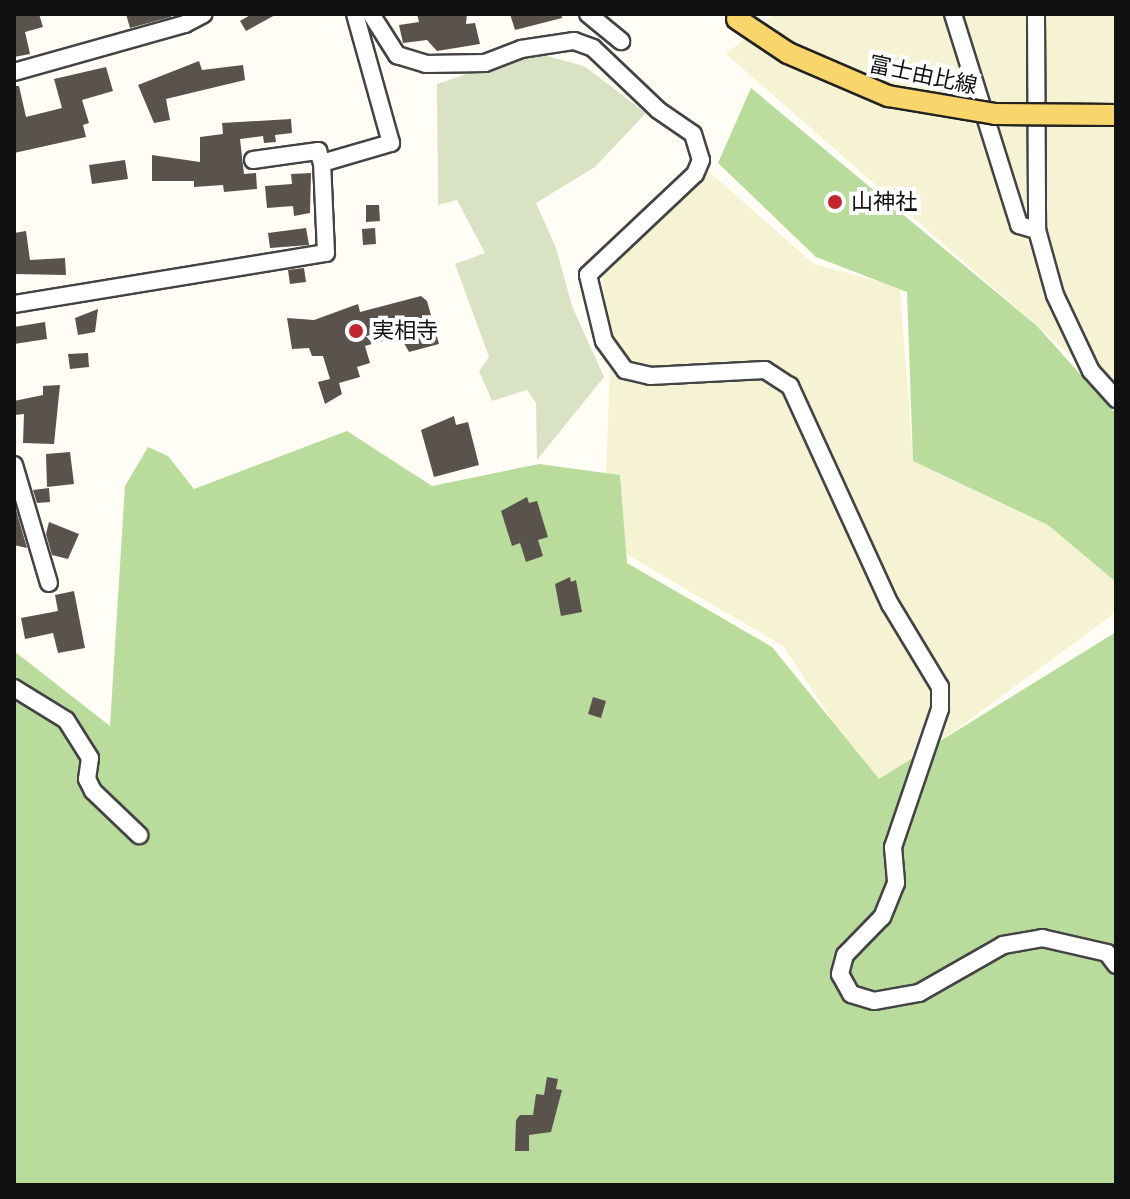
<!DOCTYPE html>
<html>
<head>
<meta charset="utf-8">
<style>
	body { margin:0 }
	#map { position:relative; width:1130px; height:1199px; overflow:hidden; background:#fffdf5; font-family:"Source Serif 4","Noto Sans JP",serif }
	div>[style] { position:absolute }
	.farmland>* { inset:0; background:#f6f3d4 }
	.forest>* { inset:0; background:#b9dc9c }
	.cemetery>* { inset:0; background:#d9e3c4 }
	.building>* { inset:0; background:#5a524d }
	.roads { filter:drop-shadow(2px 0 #444) drop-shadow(-2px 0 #444) drop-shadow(0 2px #444) drop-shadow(0 -2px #444) }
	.minor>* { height:16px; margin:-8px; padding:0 8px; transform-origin:8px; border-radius:8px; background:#fff }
	.bridges { filter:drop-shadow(2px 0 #222) drop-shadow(-2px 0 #222) drop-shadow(0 2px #222) drop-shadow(0 -2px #222) }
	.major-bridge>* { height:20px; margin:-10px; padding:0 10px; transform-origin:10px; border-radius:10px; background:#f9d66b }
	.dots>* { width:22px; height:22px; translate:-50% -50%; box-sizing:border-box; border:4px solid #fff; border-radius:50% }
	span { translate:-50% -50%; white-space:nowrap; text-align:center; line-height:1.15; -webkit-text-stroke:8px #fff; paint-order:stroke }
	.street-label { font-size:22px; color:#111 }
	.poi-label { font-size:22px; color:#111 }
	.left { translate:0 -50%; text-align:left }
	.frame { position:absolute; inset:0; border:16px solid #111; pointer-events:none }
</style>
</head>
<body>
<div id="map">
	<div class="farmland">
		<div style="clip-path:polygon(775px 14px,1116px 14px,1116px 395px,726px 54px)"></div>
		<div style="clip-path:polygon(705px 168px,814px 264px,900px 287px,913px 461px,1048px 525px,1116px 578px,1116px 612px,877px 788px,783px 646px,626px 554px,620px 475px,606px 473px,611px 341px,602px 278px)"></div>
	</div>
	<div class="forest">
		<div style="clip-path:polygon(751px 88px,1037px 326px,1116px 414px,1116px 582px,1048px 525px,913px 461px,907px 292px,816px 257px,718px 163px)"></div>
		<div style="clip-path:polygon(347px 431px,432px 486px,539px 464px,620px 475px,627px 563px,772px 647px,879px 779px,1116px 632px,1116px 1185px,14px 1185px,14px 651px,110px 726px,125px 486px,148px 447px,168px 456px,194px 489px)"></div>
	</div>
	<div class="cemetery">
		<div style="clip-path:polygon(532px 52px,584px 66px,646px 113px,595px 167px,536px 203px,556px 248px,572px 306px,604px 377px,537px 460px,536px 403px,527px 390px,492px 401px,479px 371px,489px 357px,455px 264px,485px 253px,457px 200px,438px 205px,437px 84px)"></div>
	</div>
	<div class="building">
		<div style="clip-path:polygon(14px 14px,39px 14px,43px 27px,25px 32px,30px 54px,14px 57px)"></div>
		<div style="clip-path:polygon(126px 14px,171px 14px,171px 17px,130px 28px)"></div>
		<div style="clip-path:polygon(252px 14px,277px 14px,246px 31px,240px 21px)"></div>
		<div style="clip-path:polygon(417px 14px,467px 14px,466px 24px,475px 23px,480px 44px,437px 51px,427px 40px,403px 43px,399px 25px,419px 22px)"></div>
		<div style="clip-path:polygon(510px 14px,561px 14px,562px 18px,515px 30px)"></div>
		<div style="clip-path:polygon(199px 61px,202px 70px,243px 65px,245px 80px,166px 99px,170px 120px,154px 123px,138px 85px)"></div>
		<div style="clip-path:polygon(106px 67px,113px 91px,82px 100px,89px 123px,83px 125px,86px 137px,14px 153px,14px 86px,19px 86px,26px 117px,62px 108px,54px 79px)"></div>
		<div style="clip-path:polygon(291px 119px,292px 133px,275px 135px,276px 142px,264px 143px,263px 136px,240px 139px,244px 174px,256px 173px,257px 189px,224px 192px,223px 185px,194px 187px,194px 181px,152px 181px,152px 155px,200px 162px,200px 137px,223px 134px,222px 123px)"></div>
		<div style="clip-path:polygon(125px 160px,128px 179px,92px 184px,89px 165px)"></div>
		<div style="clip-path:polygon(311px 173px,310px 213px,294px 216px,293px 206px,267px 208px,265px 186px,292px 184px,291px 174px)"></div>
		<div style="clip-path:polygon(366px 205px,379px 205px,380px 221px,366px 222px)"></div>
		<div style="clip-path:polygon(306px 228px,309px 245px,270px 248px,268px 233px)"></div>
		<div style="clip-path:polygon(375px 228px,376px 244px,363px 245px,362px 229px)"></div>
		<div style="clip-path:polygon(26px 231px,30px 260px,65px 258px,66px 275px,14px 274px,14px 233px)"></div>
		<div style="clip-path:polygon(304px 268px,306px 282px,290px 284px,288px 270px)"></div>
		<div style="clip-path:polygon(421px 296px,427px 301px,439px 344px,409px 352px,400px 336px,365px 346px,370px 363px,357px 367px,360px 377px,339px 383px,342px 394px,325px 404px,318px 382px,330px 379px,323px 356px,312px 356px,309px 348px,292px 349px,287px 318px,314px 320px,358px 304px,360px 312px)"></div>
		<div style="clip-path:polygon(98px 309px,95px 332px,78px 335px,75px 318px)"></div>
		<div style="clip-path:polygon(45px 322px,47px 339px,14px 344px,14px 327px)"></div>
		<div style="clip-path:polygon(88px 353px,89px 367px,70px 369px,68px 354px)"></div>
		<div style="clip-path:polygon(60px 385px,54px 444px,23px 443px,24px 414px,15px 415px,14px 401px,43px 395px,43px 386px)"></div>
		<div style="clip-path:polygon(454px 416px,456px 425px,468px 422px,479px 465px,434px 477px,421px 430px)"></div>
		<div style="clip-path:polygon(70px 452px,74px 484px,47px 487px,46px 454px)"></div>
		<div style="clip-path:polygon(49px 488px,50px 502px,37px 503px,33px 490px)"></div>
		<div style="clip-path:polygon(527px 497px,529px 503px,537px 501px,548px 537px,538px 540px,543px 556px,526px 562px,520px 543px,512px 546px,501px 511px)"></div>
		<div style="clip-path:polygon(14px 506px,15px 506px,27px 548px,14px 545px)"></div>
		<div style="clip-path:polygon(49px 522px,79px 534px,68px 559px,52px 555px,46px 534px)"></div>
		<div style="clip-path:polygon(570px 577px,571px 582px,576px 580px,582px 612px,561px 616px,555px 584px)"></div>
		<div style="clip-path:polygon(74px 591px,85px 648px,58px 653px,53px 633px,25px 639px,21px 618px,58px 611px,55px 595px)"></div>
		<div style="clip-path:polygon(593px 697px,606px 701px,601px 718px,588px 714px)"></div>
		<div style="clip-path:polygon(547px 1077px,558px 1079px,556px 1089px,562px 1090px,551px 1132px,529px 1135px,529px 1151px,515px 1151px,516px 1120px,520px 1115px,533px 1115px,536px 1094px,544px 1095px)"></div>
	</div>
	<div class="roads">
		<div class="minor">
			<div style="left:371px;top:14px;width:49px;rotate:57.6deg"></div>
			<div style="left:397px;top:55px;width:30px;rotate:17deg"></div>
			<div style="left:426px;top:64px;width:59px;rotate:-1deg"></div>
			<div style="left:485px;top:63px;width:39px;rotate:-21deg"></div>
			<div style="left:521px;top:49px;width:54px;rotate:-8.6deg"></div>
			<div style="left:574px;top:41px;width:20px;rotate:20deg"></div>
			<div style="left:593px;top:48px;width:90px;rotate:43.6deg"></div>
			<div style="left:658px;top:110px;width:42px;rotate:34.4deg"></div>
			<div style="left:693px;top:134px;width:27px;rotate:73deg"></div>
			<div style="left:701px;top:160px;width:15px;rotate:113deg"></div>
			<div style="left:695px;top:174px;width:147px;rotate:136.7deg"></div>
			<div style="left:588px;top:275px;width:68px;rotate:76.4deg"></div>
			<div style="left:604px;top:341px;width:36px;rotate:54deg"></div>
			<div style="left:625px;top:370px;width:26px;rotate:13deg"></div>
			<div style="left:650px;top:376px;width:115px;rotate:-3deg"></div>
			<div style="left:765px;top:370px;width:30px;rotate:33deg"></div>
			<div style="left:790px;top:386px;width:240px;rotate:65.4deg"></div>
			<div style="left:890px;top:604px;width:97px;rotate:58.9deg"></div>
			<div style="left:940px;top:687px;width:22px;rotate:90deg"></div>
			<div style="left:940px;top:709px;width:146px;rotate:108.8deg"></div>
			<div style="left:893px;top:847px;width:36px;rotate:85deg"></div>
			<div style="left:896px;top:883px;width:37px;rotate:112deg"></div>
			<div style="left:882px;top:917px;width:53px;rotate:134.2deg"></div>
			<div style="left:845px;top:955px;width:20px;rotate:105deg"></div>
			<div style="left:840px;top:974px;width:23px;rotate:61deg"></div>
			<div style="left:851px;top:994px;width:24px;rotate:17deg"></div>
			<div style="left:874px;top:1001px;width:46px;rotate:-10.1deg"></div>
			<div style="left:919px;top:993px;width:97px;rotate:-29.7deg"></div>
			<div style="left:1003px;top:945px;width:40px;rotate:-10deg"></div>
			<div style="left:1042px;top:938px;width:67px;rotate:13deg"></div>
			<div style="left:1107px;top:953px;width:15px;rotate:53deg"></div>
			<div style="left:588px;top:14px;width:43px;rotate:39.3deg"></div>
			<div style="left:953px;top:14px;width:221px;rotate:72.6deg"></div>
			<div style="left:1019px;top:225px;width:19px;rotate:16deg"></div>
			<div style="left:1036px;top:14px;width:216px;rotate:89.7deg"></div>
			<div style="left:1037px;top:230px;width:67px;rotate:74.5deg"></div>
			<div style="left:1055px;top:295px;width:84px;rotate:64.7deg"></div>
			<div style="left:1091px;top:371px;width:38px;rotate:48deg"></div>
			<div style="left:14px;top:72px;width:178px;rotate:-15.7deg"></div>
			<div style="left:185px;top:24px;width:21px;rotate:-28deg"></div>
			<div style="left:253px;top:160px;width:66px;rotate:-7.9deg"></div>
			<div style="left:318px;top:151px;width:13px;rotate:72deg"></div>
			<div style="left:14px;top:304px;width:316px;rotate:-9.3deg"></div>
			<div style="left:326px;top:253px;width:90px;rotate:-92.5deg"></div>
			<div style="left:322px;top:163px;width:72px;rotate:-16.2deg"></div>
			<div style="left:391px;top:143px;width:134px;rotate:-105.6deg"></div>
			<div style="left:14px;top:465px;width:123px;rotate:73.5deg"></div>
			<div style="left:14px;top:688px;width:61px;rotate:31.6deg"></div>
			<div style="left:66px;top:720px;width:45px;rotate:57.7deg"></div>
			<div style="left:90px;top:758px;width:21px;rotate:98deg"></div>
			<div style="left:87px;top:779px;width:13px;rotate:63deg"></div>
			<div style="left:93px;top:791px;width:64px;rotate:43.7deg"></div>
		</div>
	</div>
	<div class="bridges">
		<div class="major-bridge">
			<div style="left:737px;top:19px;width:61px;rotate:33.7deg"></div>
			<div style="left:788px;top:53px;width:109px;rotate:23.3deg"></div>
			<div style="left:888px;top:96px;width:109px;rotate:9.5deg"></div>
			<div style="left:995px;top:114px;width:121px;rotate:0.5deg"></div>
		</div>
	</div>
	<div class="dots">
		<div style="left:835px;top:202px;background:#c4262e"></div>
		<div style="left:356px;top:331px;background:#c4262e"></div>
	</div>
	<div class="street-label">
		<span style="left:923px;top:75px;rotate:12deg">富士由比線</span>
	</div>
	<div class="poi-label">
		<span class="left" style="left:851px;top:202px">山神社</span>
		<span class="left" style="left:372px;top:331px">実相寺</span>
	</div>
	<div class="frame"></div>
</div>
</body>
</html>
